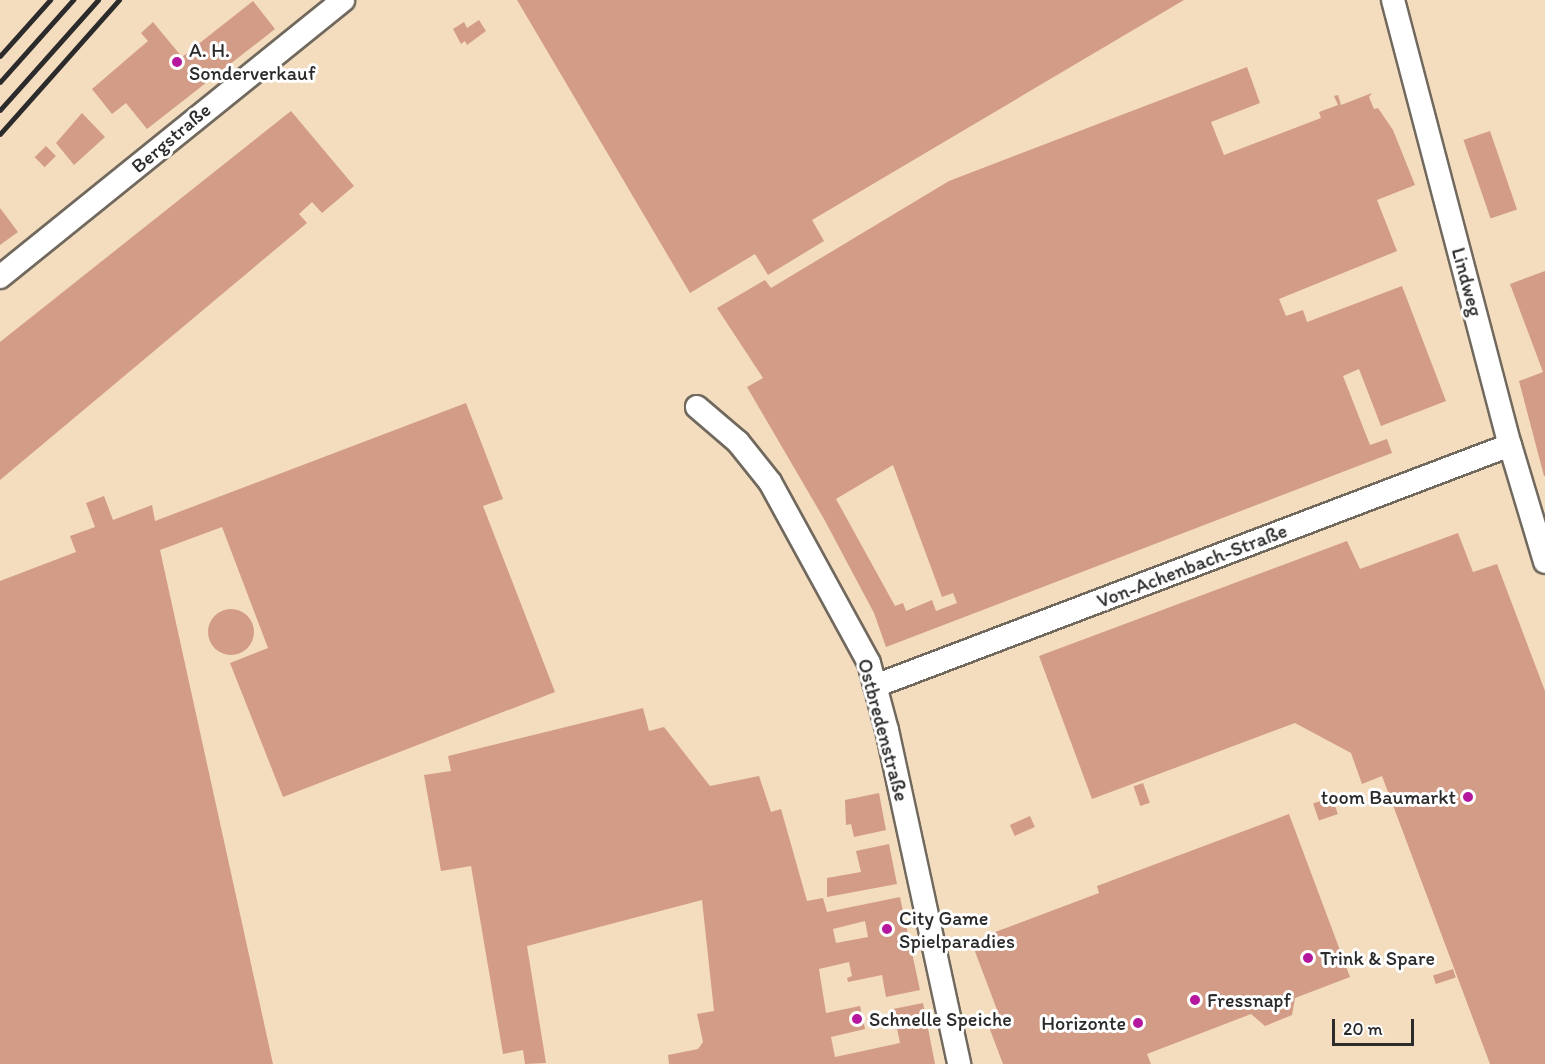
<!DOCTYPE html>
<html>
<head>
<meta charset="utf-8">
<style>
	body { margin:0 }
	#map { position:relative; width:1545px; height:1064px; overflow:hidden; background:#f4dcbe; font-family:Itim,sans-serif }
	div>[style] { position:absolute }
	.building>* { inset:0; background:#d39c86; transform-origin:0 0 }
	.round { border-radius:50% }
	.roads { filter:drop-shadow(2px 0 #71695e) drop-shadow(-2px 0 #71695e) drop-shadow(0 2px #71695e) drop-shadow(0 -2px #71695e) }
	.minor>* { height:22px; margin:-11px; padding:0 11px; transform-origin:11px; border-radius:11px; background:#fff }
	.rail>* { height:4.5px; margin:-2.25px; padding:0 2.25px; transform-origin:2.25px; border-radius:2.25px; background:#2b2b2b }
	.dots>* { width:16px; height:16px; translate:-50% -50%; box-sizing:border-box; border:3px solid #fff; border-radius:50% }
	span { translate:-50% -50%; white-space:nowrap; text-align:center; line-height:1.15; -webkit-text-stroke:6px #fff; paint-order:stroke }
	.poi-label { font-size:20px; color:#2b2b2b }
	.left { translate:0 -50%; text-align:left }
	.right { translate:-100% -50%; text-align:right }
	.street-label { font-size:20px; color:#2b2b2b }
	.scale { position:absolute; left:1332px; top:1019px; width:82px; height:27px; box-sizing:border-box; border:3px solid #2b2b2b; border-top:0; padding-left:8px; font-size:18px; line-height:21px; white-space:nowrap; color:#2b2b2b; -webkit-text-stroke:4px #fff; paint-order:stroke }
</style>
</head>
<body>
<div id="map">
	<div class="building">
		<div style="clip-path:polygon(517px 0,1184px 0,812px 220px,824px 241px,768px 275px,755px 254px,690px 293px)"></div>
		<div style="clip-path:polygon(253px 1px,275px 29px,147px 129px,126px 103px,112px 114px,92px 89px,148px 41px,141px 33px,153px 22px,182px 57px)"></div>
		<div style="clip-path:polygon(479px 20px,486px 31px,467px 45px,465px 41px,461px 44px,453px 29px,464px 22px,467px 28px)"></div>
		<div style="clip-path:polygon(evenodd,1247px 67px,1260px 103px,1211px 122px,1224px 155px,1321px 118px,1319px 112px,1338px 105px,1334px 96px,1338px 95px,1341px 105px,1372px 93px,1369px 97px,1374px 109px,1378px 108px,1393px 130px,1415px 185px,1377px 200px,1397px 251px,1279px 299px,1286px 316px,1303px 310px,1307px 322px,1402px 286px,1446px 401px,1381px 426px,1359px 369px,1343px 376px,1370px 445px,1387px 439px,1392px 453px,886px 647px,874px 613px,824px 519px,747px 387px,763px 378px,717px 308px,765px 280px,771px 288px,949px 181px,1247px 67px,893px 465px,942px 597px,953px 593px,957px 603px,936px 611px,932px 600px,906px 611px,903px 603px,895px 606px,836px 499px,893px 465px)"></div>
		<div style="clip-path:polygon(291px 111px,354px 186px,322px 213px,312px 202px,299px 214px,307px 223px,0 480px,0 342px)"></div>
		<div style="clip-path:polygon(82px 113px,105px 137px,74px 165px,56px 143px)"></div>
		<div style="left:1490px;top:131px;width:83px;height:28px;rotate:71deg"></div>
		<div style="left:46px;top:146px;width:14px;height:16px;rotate:45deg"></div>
		<div style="clip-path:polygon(0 208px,18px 232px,0 245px)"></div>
		<div style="clip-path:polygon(1545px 271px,1545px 476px,1544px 476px,1519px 381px,1543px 372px,1510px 284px)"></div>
		<div style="clip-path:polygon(466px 403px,503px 499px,483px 506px,555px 692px,283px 797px,230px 663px,268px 648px,222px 527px,160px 550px,273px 1064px,0 1064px,0 581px,76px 552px,70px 536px,95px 527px,86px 503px,104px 496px,113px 520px,152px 505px,155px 521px)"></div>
		<div style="clip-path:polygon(1458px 533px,1473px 572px,1497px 564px,1545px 691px,1545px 1064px,1490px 1064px,1382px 776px,1362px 784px,1351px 753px,1295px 723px,1092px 799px,1039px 656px,1347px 541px,1360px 569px)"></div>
		<div class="round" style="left:208px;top:609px;width:46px;height:46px"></div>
		<div style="clip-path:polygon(evenodd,643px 708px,649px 731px,664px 727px,710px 786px,759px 776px,771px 812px,781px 809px,807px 901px,823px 898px,827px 912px,900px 897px,920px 990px,886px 997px,882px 975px,848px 982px,847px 978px,852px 976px,849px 962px,819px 969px,826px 1013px,860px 1006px,865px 1029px,831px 1037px,835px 1057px,900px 1043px,893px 1009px,923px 1003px,935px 1064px,669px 1064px,668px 1055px,698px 1049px,703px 1042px,697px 1014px,714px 1011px,702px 900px,527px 946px,546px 1063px,525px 1064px,523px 1050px,503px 1054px,471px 866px,441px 871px,424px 775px,451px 771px,448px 756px,643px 708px,865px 921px,868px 937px,836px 943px,833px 929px,865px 921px)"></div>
		<div style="left:1143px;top:783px;width:21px;height:10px;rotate:71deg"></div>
		<div style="clip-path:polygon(879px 793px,886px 830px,854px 837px,851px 824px,846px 825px,845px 800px)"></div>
		<div style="left:1332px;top:797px;width:18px;height:20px;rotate:71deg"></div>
		<div style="clip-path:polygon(1289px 814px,1350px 977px,1295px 998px,1292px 1015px,1265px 1026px,1251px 1014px,1147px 1054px,1151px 1064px,1003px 1064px,989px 1027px,1002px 1023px,971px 941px,1099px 893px,1097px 886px)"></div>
		<div style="left:1030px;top:816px;width:12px;height:22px;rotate:66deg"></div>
		<div style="clip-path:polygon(889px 844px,897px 884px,827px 897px,827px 878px,861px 872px,856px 851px)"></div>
		<div style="left:1453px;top:969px;width:9px;height:21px;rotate:72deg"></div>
	</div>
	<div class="roads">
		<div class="minor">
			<div style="left:1393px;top:0;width:460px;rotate:75.3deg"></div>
			<div style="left:1510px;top:445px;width:122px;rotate:73.3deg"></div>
			<div style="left:0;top:277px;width:441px;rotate:-38.9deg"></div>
			<div style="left:697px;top:407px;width:54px;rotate:40.5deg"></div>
			<div style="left:738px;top:442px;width:51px;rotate:51.3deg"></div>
			<div style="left:770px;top:482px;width:206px;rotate:61.3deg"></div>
			<div style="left:869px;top:663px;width:69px;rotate:75deg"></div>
			<div style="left:887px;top:730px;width:342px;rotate:77.8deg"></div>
			<div style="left:875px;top:686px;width:679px;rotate:-20.78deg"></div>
		</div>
	</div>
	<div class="rail">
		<div style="left:0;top:56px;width:75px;rotate:-48.2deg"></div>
		<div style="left:0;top:82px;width:110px;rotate:-48.3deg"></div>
		<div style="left:0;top:110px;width:147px;rotate:-48.3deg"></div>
		<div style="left:0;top:134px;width:179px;rotate:-48.4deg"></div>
	</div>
	<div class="dots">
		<div style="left:177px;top:62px;background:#b5179e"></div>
		<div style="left:1468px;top:797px;background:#b5179e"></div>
		<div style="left:887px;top:929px;background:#b5179e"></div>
		<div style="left:1308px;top:958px;background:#b5179e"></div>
		<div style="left:1195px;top:1000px;background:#b5179e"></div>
		<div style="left:857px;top:1019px;background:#b5179e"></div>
		<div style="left:1138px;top:1023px;background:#b5179e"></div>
	</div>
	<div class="poi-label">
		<span class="left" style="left:189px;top:62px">A. H.<br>Sonderverkauf</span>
		<span class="right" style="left:1456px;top:797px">toom Baumarkt</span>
		<span class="left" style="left:899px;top:930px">City Game<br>Spielparadies</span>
		<span class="left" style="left:1320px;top:958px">Trink &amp; Spare</span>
		<span class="left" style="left:1207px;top:1000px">Fressnapf</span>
		<span class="left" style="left:869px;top:1019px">Schnelle Speiche</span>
		<span class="right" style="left:1126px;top:1023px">Horizonte</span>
	</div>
	<div class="street-label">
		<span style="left:171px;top:138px;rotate:-40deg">Bergstraße</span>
		<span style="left:1467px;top:282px;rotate:75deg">Lindweg</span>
		<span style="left:1192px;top:566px;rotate:-21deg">Von-Achenbach-Straße</span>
		<span style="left:883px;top:730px;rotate:75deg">Ostbredenstraße</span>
	</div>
	<div class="scale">20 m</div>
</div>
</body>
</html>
